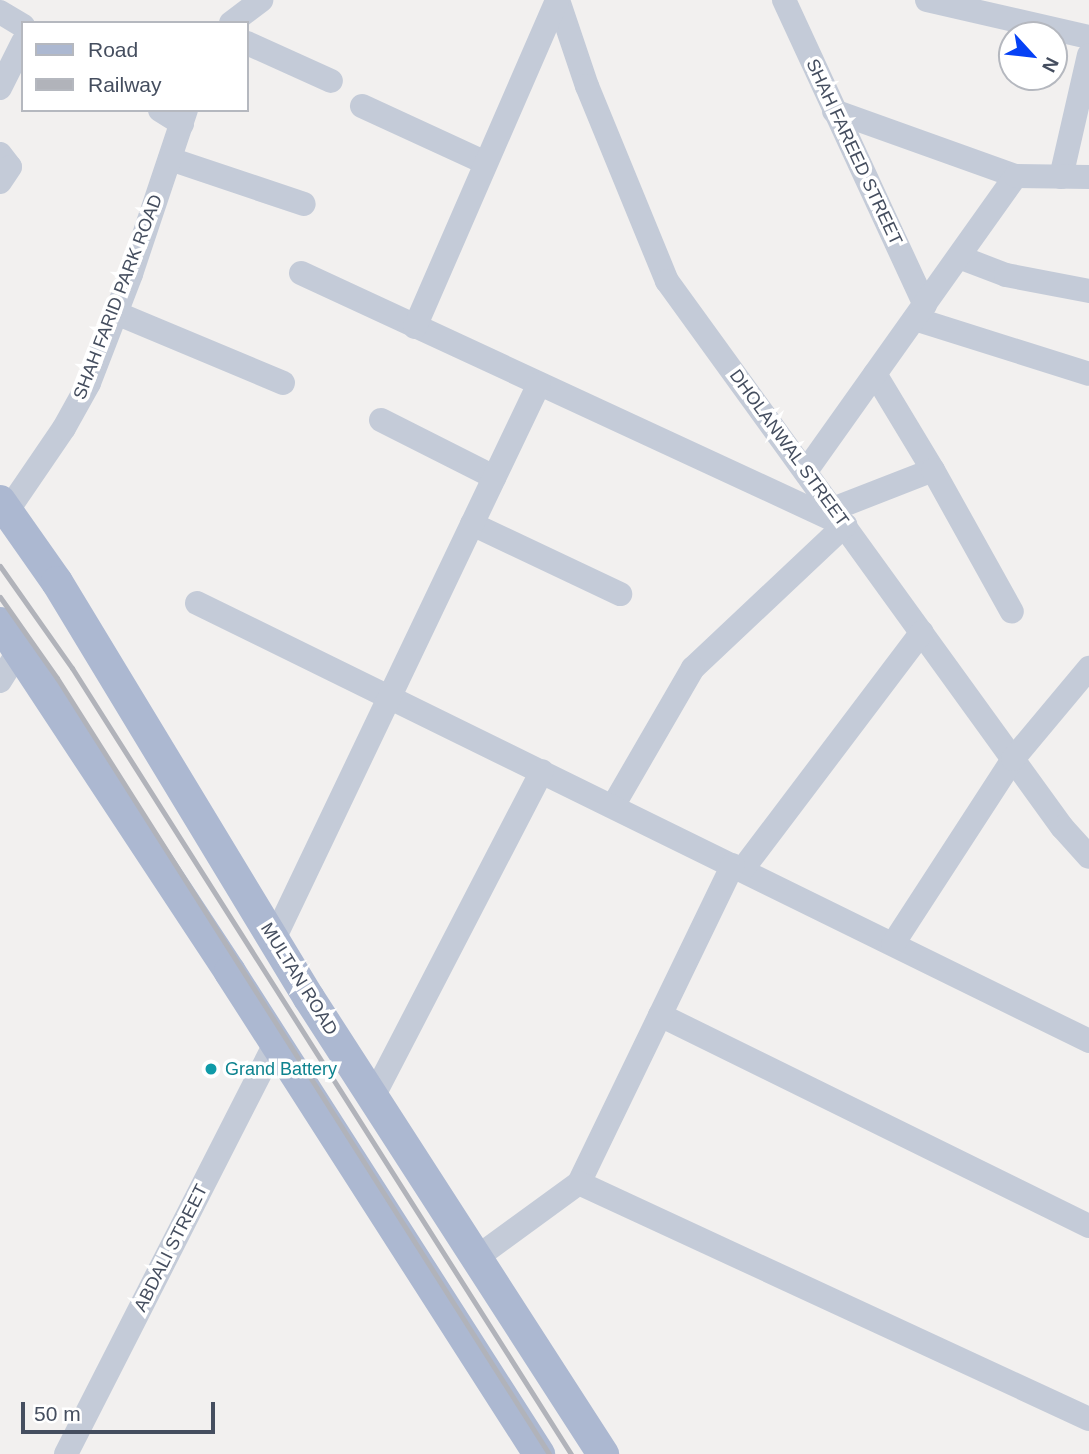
<!DOCTYPE html>
<html>
<head>
<meta charset="utf-8">
<style>
	body { margin:0 }
	#map { position:relative; width:1089px; height:1454px; overflow:hidden; background:#f2f0ef; font-family:Helvetica,sans-serif }
	div>[style] { position:absolute }
	.minor>* { height:24px; margin:-12px; padding:0 12px; transform-origin:12px; border-radius:12px; background:#c4cbd8 }
	.major>* { height:32px; margin:-16px; padding:0 16px; transform-origin:16px; border-radius:16px; background:#acb8d1 }
	.rail>* { height:5px; margin:-2.5px; padding:0 2.5px; transform-origin:2.5px; border-radius:2.5px; background:#b1b3ba }
	.dots>* { width:19px; height:19px; translate:-50% -50%; box-sizing:border-box; border:4px solid #fff; border-radius:50% }
	span { translate:-50% -50%; white-space:nowrap; text-align:center; line-height:1.15; -webkit-text-stroke:7px #fff; paint-order:stroke }
	.street-label { font-size:18px; color:#454e5f }
	.culture-label { font-size:18px; color:#0d838f }
	.left { translate:0 -50%; text-align:left }
	.legend { position:absolute; left:21px; top:21px; width:228px; height:91px; box-sizing:border-box; background:#fff; border:2px solid #b5b8bf; margin:0; padding:9px 12px; list-style:none; font-size:21px; color:#454e5f }
	.legend li { display:flex; align-items:center; gap:14px; height:35px }
	.legend b { width:35px; border:2px solid #b5b8bf }
	.north { position:absolute; left:998px; top:21px; width:70px; height:70px; box-sizing:border-box; background:#fff; border:2px solid #b5b8bf; border-radius:50%; rotate:117deg; font-size:19px; font-weight:700; line-height:28px; text-align:center; color:#454e5f }
	.north::after { content:''; display:block; margin:auto; width:24px; height:32px; background:#0641f5; clip-path:polygon(50% 0,100% 100%,50% 72%,0 100%) }
	.scale { position:absolute; left:21px; top:1402px; width:194px; height:32px; box-sizing:border-box; border:4px solid #454e5f; border-top:0; padding-left:9px; font-size:21px; line-height:24px; white-space:nowrap; color:#454e5f; -webkit-text-stroke:5px #fff; paint-order:stroke }
</style>
</head>
<body>
<div id="map">
	<div class="minor">
		<div style="left:558px;top:0;width:91px;rotate:71.4deg"></div>
		<div style="left:587px;top:86px;width:211px;rotate:67.7deg"></div>
		<div style="left:667px;top:281px;width:674px;rotate:54.12deg"></div>
		<div style="left:1062px;top:827px;width:40px;rotate:48deg"></div>
		<div style="left:784px;top:0;width:336px;rotate:65.2deg"></div>
		<div style="left:927px;top:0;width:166px;rotate:12.9deg"></div>
		<div style="left:0;top:12px;width:27px;rotate:31deg"></div>
		<div style="left:231px;top:23px;width:38px;rotate:-37deg"></div>
		<div style="left:247px;top:43px;width:92px;rotate:24.3deg"></div>
		<div style="left:0;top:88px;width:51px;rotate:-63.4deg"></div>
		<div style="left:362px;top:106px;width:136px;rotate:24.7deg"></div>
		<div style="left:160px;top:110px;width:26px;rotate:32deg"></div>
		<div style="left:834px;top:111px;width:193px;rotate:19.7deg"></div>
		<div style="left:0;top:154px;width:16px;rotate:52deg"></div>
		<div style="left:10px;top:167px;width:18px;rotate:124deg"></div>
		<div style="left:170px;top:159px;width:141px;rotate:18.6deg"></div>
		<div style="left:1061px;top:177px;width:125px;rotate:-77.1deg"></div>
		<div style="left:959px;top:257px;width:50px;rotate:21deg"></div>
		<div style="left:1006px;top:275px;width:85px;rotate:10.9deg"></div>
		<div style="left:301px;top:273px;width:600px;rotate:24.86deg"></div>
		<div style="left:845px;top:525px;width:209px;rotate:136.7deg"></div>
		<div style="left:693px;top:668px;width:160px;rotate:120.1deg"></div>
		<div style="left:116px;top:313px;width:181px;rotate:22.7deg"></div>
		<div style="left:915px;top:319px;width:182px;rotate:17.5deg"></div>
		<div style="left:415px;top:327px;width:357px;rotate:-66.5deg"></div>
		<div style="left:875px;top:374px;width:112px;rotate:58.9deg"></div>
		<div style="left:381px;top:420px;width:127px;rotate:26.8deg"></div>
		<div style="left:806px;top:471px;width:362px;rotate:-54.6deg"></div>
		<div style="left:1016px;top:176px;width:73px;rotate:0.8deg"></div>
		<div style="left:833px;top:509px;width:107px;rotate:-21.3deg"></div>
		<div style="left:933px;top:470px;width:162px;rotate:60.9deg"></div>
		<div style="left:8px;top:510px;width:99px;rotate:-55.7deg"></div>
		<div style="left:64px;top:428px;width:51px;rotate:-60.9deg"></div>
		<div style="left:89px;top:383px;width:117px;rotate:-68.9deg"></div>
		<div style="left:131px;top:274px;width:173px;rotate:-71.5deg"></div>
		<div style="left:472px;top:524px;width:164px;rotate:25.3deg"></div>
		<div style="left:197px;top:603px;width:994px;rotate:26.15deg"></div>
		<div style="left:0;top:681px;width:36px;rotate:-58deg"></div>
		<div style="left:742px;top:870px;width:298px;rotate:-52.9deg"></div>
		<div style="left:274px;top:939px;width:615px;rotate:-64.48deg"></div>
		<div style="left:893px;top:944px;width:221px;rotate:-57deg"></div>
		<div style="left:1013px;top:759px;width:119px;rotate:-50.1deg"></div>
		<div style="left:660px;top:1015px;width:478px;rotate:26.2deg"></div>
		<div style="left:373px;top:1097px;width:367px;rotate:-62.6deg"></div>
		<div style="left:579px;top:1183px;width:353px;rotate:-64.2deg"></div>
		<div style="left:476px;top:1258px;width:127px;rotate:-36.1deg"></div>
		<div style="left:579px;top:1183px;width:562px;rotate:24.83deg"></div>
		<div style="left:66px;top:1454px;width:461px;rotate:-63deg"></div>
	</div>
	<div class="major">
		<div style="left:0;top:501px;width:99px;rotate:54.9deg"></div>
		<div style="left:57px;top:582px;width:486px;rotate:58.8deg"></div>
		<div style="left:309px;top:998px;width:543px;rotate:57.19deg"></div>
		<div style="left:0;top:623px;width:418px;rotate:56.6deg"></div>
		<div style="left:230px;top:972px;width:573px;rotate:57.34deg"></div>
	</div>
	<div class="rail">
		<div style="left:0;top:566px;width:125px;rotate:54.8deg"></div>
		<div style="left:72px;top:668px;width:931px;rotate:57.59deg"></div>
		<div style="left:0;top:597px;width:99px;rotate:54.9deg"></div>
		<div style="left:57px;top:678px;width:919px;rotate:57.62deg"></div>
	</div>
	<div class="dots">
		<div style="left:211px;top:1069px;background:#0f9aa8"></div>
	</div>
	<div class="street-label">
		<span style="left:854px;top:152px;rotate:65deg">SHAH FAREED STREET</span>
		<span style="left:118px;top:297px;rotate:-69deg">SHAH FARID PARK ROAD</span>
		<span style="left:789px;top:448px;rotate:54deg">DHOLANWAL STREET</span>
		<span style="left:299px;top:979px;rotate:58deg">MULTAN ROAD</span>
		<span style="left:171px;top:1248px;rotate:-63deg">ABDALI STREET</span>
	</div>
	<div class="culture-label">
		<span class="left" style="left:225px;top:1069px">Grand Battery</span>
	</div>
	<ul class="legend">
	<li><b style="height:9px;background:#acb8d1"></b>Road</li>
	<li><b style="height:9px;background:#b1b3ba"></b>Railway</li>
	</ul>
	<div class="north">N</div>
	<div class="scale">50 m</div>
</div>
</body>
</html>
